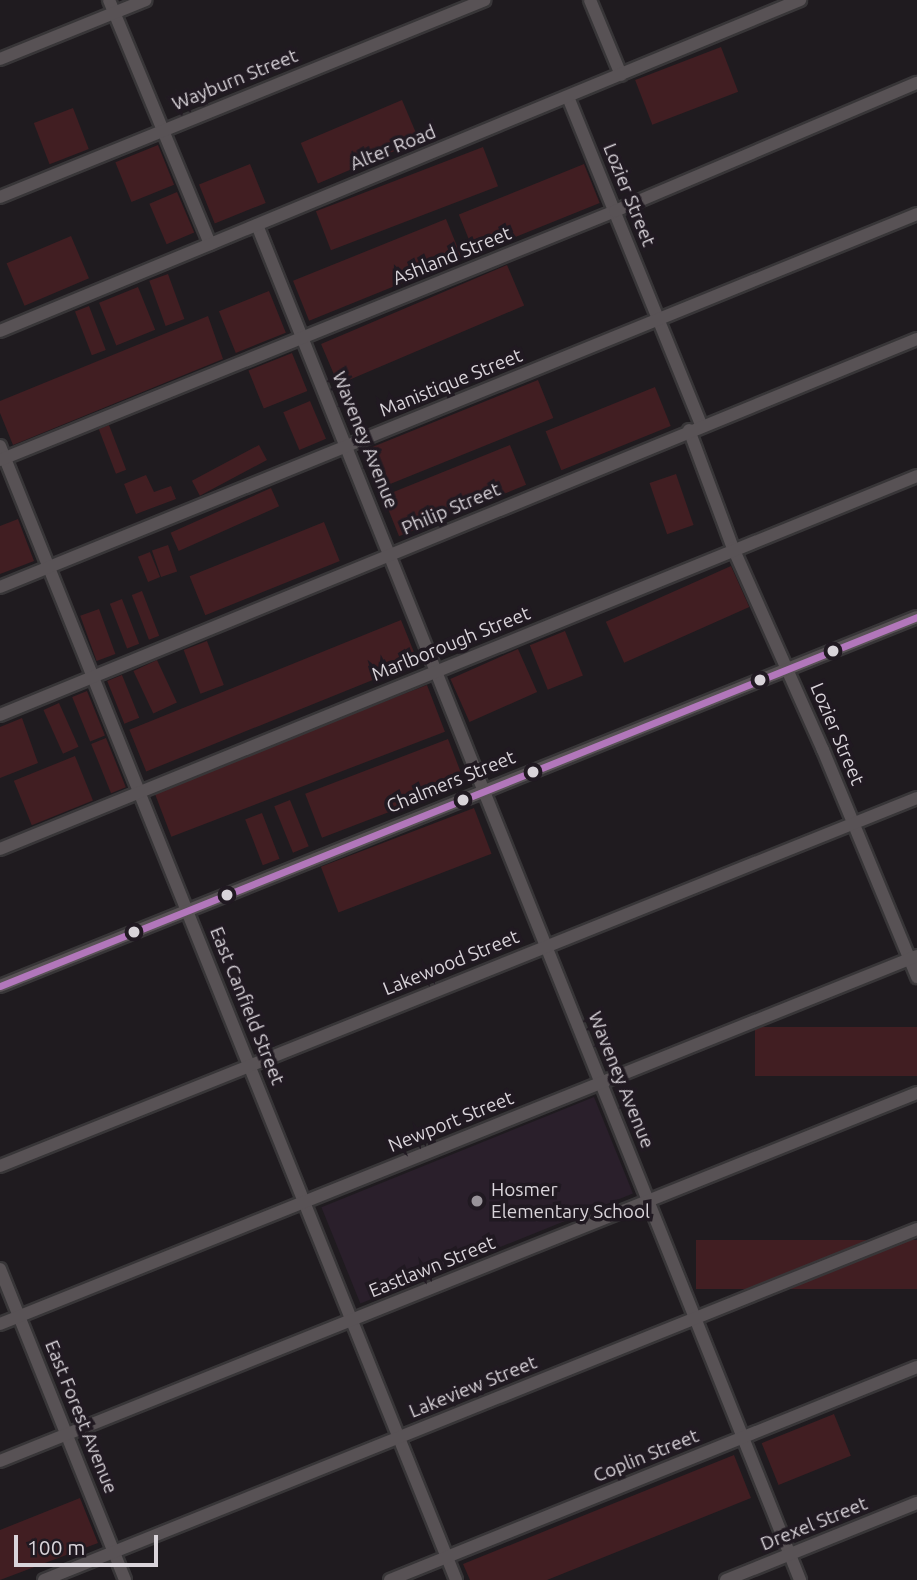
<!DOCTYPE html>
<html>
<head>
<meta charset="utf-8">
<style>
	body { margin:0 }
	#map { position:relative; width:917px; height:1580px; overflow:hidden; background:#1f1b1f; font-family:Ubuntu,sans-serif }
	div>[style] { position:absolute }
	.built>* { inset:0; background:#2a1f2b; transform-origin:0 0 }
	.green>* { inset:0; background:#411e22; transform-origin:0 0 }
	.roads { filter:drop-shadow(2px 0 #383638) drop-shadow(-2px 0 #383638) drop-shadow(0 2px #383638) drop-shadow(0 -2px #383638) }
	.minor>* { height:12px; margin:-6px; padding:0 6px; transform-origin:6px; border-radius:6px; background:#585255 }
	.bus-1>* { height:7px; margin:-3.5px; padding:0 3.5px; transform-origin:3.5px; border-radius:3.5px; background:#b277bb }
	.dots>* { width:19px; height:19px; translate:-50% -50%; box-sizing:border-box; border:4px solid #201921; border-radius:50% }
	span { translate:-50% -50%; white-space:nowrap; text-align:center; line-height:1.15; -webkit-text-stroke:7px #201921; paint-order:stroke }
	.street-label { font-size:19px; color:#d9d4da }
	.poi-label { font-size:19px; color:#d9d4da }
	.left { translate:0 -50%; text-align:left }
	.scale { position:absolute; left:14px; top:1535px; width:144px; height:32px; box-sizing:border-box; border:4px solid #d9d4da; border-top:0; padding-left:9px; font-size:21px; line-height:24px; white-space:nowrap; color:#d9d4da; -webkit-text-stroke:5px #201921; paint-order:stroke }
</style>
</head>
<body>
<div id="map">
	<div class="built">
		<div style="left:594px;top:1097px;width:104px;height:294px;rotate:68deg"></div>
	</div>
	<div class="green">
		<div style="left:721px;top:47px;width:48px;height:92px;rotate:69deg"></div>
		<div style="left:402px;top:100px;width:44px;height:110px;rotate:67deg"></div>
		<div style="left:73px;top:108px;width:44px;height:42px;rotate:69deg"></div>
		<div style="left:158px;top:145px;width:43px;height:46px;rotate:68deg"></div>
		<div style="left:483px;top:147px;width:42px;height:179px;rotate:69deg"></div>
		<div style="left:250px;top:164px;width:42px;height:55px;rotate:68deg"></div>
		<div style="left:584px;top:164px;width:42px;height:135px;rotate:68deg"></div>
		<div style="left:177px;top:192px;width:44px;height:30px;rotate:67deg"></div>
		<div style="left:446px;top:219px;width:43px;height:165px;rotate:68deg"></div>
		<div style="left:71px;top:236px;width:46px;height:70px;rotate:67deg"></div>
		<div style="left:507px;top:265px;width:44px;height:202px;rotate:67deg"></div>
		<div style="left:168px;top:274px;width:48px;height:20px;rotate:70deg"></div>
		<div style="left:138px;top:287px;width:46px;height:42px;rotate:68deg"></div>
		<div style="left:269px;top:291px;width:45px;height:54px;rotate:68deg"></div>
		<div style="left:89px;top:306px;width:47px;height:15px;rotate:69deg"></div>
		<div style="clip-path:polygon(208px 316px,223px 359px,13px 445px,0 413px,0 401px)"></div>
		<div style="left:292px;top:353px;width:41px;height:47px;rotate:68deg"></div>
		<div style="left:538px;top:380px;width:41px;height:188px;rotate:68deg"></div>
		<div style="left:655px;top:387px;width:42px;height:118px;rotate:68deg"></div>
		<div style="left:310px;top:401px;width:41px;height:29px;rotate:67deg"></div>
		<div style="left:109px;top:425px;width:48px;height:11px;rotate:69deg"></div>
		<div style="left:259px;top:445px;width:17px;height:76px;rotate:62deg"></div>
		<div style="left:510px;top:445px;width:43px;height:137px;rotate:68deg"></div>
		<div style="left:676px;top:474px;width:54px;height:28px;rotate:71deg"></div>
		<div style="clip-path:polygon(146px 475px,154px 492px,171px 486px,176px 499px,136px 514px,124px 484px)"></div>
		<div style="left:271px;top:488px;width:20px;height:110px;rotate:66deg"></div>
		<div style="clip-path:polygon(18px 519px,34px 561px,0 574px,0 526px)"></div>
		<div style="left:324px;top:522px;width:42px;height:145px;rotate:68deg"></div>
		<div style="left:168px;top:545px;width:28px;height:17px;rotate:71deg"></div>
		<div style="left:150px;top:552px;width:27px;height:13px;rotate:68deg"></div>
		<div style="left:731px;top:566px;width:45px;height:137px;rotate:66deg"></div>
		<div style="left:142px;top:591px;width:48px;height:11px;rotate:69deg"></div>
		<div style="left:122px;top:599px;width:48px;height:13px;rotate:69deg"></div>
		<div style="left:99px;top:609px;width:48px;height:20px;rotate:70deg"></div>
		<div style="left:401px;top:620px;width:45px;height:293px;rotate:68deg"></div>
		<div style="left:565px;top:631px;width:48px;height:38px;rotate:68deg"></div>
		<div style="left:207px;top:641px;width:47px;height:25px;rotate:69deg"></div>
		<div style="left:518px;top:649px;width:47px;height:74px;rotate:66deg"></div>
		<div style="left:157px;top:660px;width:47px;height:26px;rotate:65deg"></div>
		<div style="left:122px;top:675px;width:46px;height:16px;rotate:68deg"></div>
		<div style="left:427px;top:685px;width:50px;height:293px;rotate:69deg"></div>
		<div style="left:87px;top:691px;width:48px;height:16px;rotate:68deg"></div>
		<div style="left:59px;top:703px;width:48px;height:17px;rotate:66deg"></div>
		<div style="clip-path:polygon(22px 718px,38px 763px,0 778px,0 727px)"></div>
		<div style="left:106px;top:738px;width:53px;height:16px;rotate:68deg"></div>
		<div style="left:448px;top:739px;width:47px;height:153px;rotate:69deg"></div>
		<div style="left:75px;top:756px;width:48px;height:66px;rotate:68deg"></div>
		<div style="left:290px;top:800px;width:50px;height:17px;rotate:68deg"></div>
		<div style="left:474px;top:808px;width:49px;height:164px;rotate:69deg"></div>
		<div style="left:262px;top:813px;width:49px;height:18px;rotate:69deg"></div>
		<div style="left:917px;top:1027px;width:49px;height:162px;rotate:90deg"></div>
		<div style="left:917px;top:1240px;width:49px;height:221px;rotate:90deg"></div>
		<div style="left:834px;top:1414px;width:45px;height:78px;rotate:68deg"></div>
		<div style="clip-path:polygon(734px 1455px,751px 1498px,547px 1580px,470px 1580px,463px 1564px)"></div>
		<div style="clip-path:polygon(80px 1498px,98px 1543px,0 1580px,0 1530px)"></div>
	</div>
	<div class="roads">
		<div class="minor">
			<div style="left:109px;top:0;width:264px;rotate:67.5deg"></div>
			<div style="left:590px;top:0;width:81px;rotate:67.5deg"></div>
			<div style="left:0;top:59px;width:157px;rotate:-22deg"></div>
			<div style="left:568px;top:97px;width:354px;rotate:67.9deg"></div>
			<div style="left:0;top:197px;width:523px;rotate:-22.11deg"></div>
			<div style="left:257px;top:225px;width:1460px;rotate:68.16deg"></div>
			<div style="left:0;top:331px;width:866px;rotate:-22.48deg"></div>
			<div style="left:689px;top:430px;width:126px;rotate:69.6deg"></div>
			<div style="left:733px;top:548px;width:221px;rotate:66deg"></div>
			<div style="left:823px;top:750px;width:246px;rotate:67.5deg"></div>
			<div style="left:0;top:446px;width:1222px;rotate:68.09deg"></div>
			<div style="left:0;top:460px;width:663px;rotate:-22.04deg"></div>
			<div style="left:615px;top:211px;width:328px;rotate:-23deg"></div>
			<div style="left:0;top:587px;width:990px;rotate:-22.13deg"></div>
			<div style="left:0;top:715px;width:991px;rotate:-22.3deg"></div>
			<div style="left:0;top:849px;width:990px;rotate:-22.13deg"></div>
			<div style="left:0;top:986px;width:988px;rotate:-21.92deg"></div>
			<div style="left:0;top:1166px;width:988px;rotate:-21.87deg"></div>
			<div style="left:0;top:1269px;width:335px;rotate:68.1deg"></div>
			<div style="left:0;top:1324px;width:988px;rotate:-21.87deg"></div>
			<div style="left:0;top:1461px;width:988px;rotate:-21.87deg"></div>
			<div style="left:44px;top:1580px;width:941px;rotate:-21.9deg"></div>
			<div style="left:390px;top:1580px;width:568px;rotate:-22.01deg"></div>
			<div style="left:726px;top:1580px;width:206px;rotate:-22deg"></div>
		</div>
	</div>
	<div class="bus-1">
		<div style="left:0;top:986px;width:988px;rotate:-21.92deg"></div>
	</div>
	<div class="dots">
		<div style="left:833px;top:651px;background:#d9d4da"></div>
		<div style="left:760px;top:680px;background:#d9d4da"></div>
		<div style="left:533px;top:772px;background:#d9d4da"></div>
		<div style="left:463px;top:800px;background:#d9d4da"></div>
		<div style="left:227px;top:895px;background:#d9d4da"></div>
		<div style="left:134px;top:932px;background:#d9d4da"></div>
		<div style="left:477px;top:1201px;background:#989399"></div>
	</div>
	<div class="street-label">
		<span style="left:235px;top:80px;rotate:-22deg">Wayburn Street</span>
		<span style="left:393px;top:148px;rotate:-22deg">Alter Road</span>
		<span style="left:629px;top:195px;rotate:68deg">Lozier Street</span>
		<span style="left:452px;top:256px;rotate:-22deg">Ashland Street</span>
		<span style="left:451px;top:383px;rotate:-22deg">Manistique Street</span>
		<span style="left:365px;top:440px;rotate:68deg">Waveney Avenue</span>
		<span style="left:451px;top:509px;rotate:-23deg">Philip Street</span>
		<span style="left:451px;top:644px;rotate:-22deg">Marlborough Street</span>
		<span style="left:837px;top:734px;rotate:67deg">Lozier Street</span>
		<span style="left:451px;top:782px;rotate:-22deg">Chalmers Street</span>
		<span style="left:451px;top:963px;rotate:-22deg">Lakewood Street</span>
		<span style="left:247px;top:1006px;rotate:68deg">East Canfield Street</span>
		<span style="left:621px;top:1080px;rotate:68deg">Waveney Avenue</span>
		<span style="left:451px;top:1122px;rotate:-22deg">Newport Street</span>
		<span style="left:432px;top:1267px;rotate:-22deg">Eastlawn Street</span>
		<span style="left:473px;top:1387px;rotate:-22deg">Lakeview Street</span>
		<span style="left:81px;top:1417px;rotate:68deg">East Forest Avenue</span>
		<span style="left:646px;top:1456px;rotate:-22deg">Coplin Street</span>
		<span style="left:814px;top:1524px;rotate:-22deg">Drexel Street</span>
	</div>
	<div class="poi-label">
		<span class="left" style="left:491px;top:1201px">Hosmer<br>Elementary School</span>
	</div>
	<div class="scale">100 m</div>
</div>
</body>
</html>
